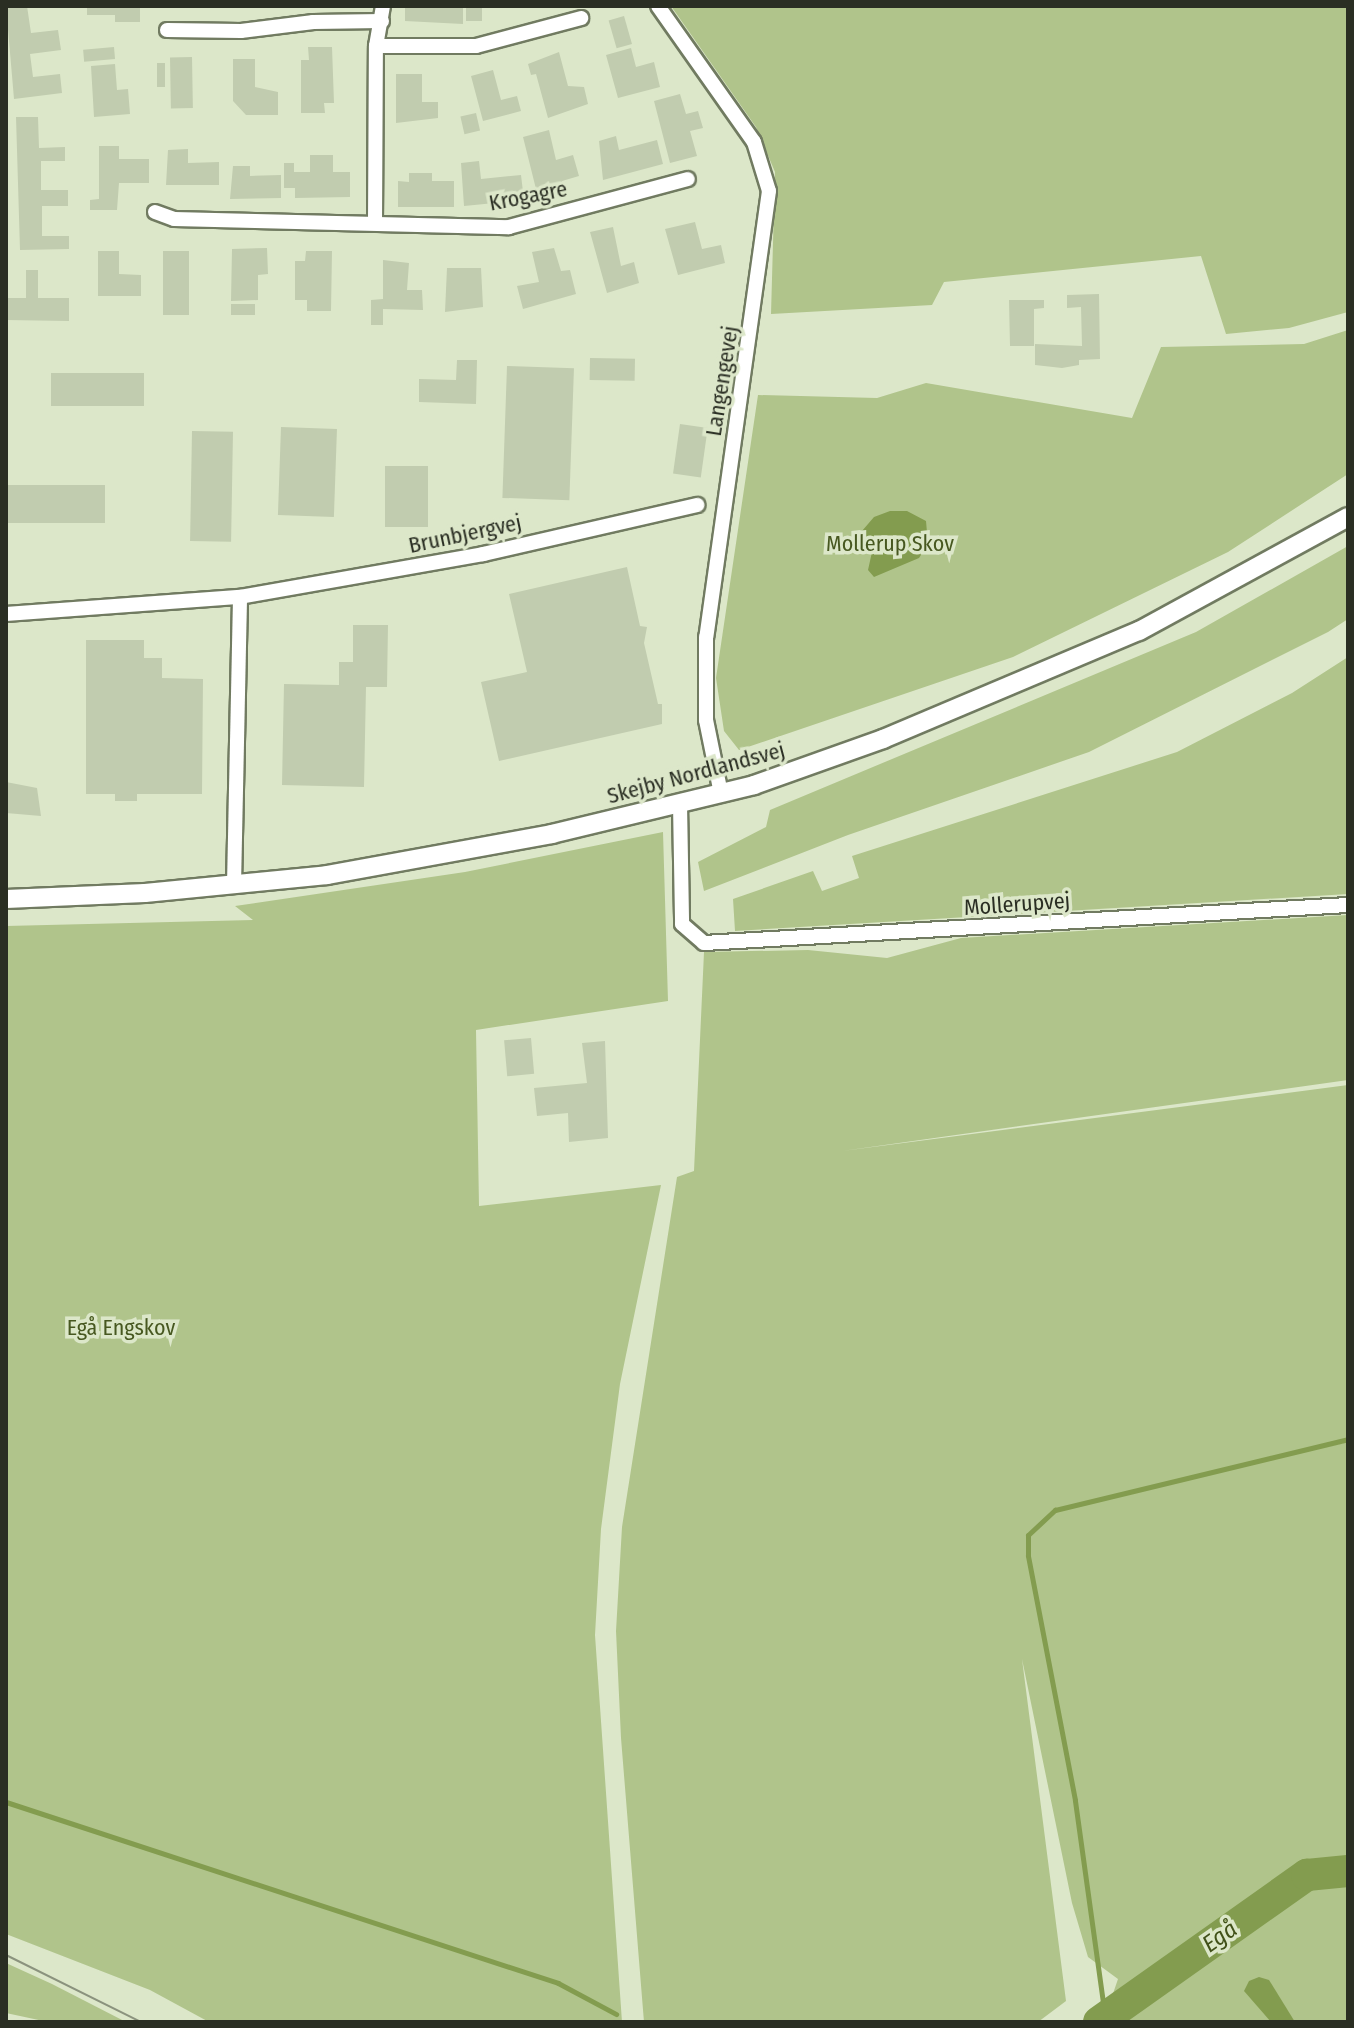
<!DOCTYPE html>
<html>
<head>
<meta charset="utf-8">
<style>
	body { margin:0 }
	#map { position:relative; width:1354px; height:2028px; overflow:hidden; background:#dce7c9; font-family:"Fira Sans Condensed",sans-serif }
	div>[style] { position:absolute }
	.green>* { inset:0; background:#b0c48b }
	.water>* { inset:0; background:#839c4f }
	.stream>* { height:5px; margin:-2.5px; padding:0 2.5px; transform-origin:2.5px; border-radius:2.5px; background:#839c4f }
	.river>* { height:32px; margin:-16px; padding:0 16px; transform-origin:16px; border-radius:16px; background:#839c4f }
	.building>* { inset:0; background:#c1ccaf; transform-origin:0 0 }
	.roads { filter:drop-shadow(2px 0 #717b61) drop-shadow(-2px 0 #717b61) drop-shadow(0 2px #717b61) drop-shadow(0 -2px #717b61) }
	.minor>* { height:14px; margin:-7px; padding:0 7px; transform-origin:7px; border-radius:7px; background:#fff }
	.tertiary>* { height:18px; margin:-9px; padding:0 9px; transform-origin:9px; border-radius:9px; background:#fff }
	.tram>* { height:2px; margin:-1px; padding:0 1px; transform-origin:1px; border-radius:1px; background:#8b937e }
	span { translate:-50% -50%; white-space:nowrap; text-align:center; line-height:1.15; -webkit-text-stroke:7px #dce7c9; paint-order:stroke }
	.street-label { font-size:22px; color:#2a2e23 }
	.park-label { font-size:22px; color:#475820 }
	.water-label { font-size:24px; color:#415119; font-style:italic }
	.frame { position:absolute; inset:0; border:8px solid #2a2e23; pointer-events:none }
</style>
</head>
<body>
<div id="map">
	<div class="green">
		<div style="clip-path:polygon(671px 6px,1348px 6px,1348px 312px,1289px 328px,1226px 334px,1201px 256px,944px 282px,932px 305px,771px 314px,775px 172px,756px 127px)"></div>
		<div style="clip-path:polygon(1348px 330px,1348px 474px,1228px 552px,1013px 657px,739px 750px,724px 731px,716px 678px,758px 395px,877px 398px,926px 383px,1132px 418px,1161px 347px,1304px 344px)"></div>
		<div style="clip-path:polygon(1348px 546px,1348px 619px,1328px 632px,1089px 752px,848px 835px,704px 891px,698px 862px,766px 827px,770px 810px,1196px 632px)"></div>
		<div style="clip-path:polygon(1348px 657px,1348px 894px,735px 931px,733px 899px,813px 871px,822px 891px,859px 878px,852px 856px,1177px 752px,1292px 693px)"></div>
		<div style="clip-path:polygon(663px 832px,668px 1001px,476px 1030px,479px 1206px,661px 1185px,620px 1384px,601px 1529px,595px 1635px,622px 2022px,209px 2022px,150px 1990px,6px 1934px,6px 926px,253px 920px,235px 906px,465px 872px)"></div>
		<div style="clip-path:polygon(1348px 915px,1348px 1080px,842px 1151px,1348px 1085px,1348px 1439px,1233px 1468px,1348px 1442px,1348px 2022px,1092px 2022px,1105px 2017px,1118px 1979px,1088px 1957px,1072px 1903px,1022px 1659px,1066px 2001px,1038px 2022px,644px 2022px,621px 1738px,616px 1631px,622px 1527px,677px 1177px,694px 1171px,704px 952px,808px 950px,887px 958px,961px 938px)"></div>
		<div style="clip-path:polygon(6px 1963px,52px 1984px,126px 2022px,48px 2022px,6px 2013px)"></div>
	</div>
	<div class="water">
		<div style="clip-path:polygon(890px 511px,907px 511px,926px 521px,928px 544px,919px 558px,874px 577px,868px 570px,872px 552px,862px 531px,874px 517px)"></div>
		<div style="clip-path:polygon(1259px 1977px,1269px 1980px,1295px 2022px,1271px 2022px,1244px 1991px,1249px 1981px)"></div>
	</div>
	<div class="stream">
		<div style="left:6px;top:1802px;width:581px;rotate:18.15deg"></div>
		<div style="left:558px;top:1983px;width:66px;rotate:28.1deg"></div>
		<div style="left:1105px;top:2017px;width:219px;rotate:-97.9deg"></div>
		<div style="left:1075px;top:1800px;width:249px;rotate:-100.9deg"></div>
		<div style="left:1028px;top:1555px;width:20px;rotate:-90deg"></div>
		<div style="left:1028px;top:1535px;width:37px;rotate:-43deg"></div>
		<div style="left:1055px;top:1510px;width:301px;rotate:-13.6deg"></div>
		<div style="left:1100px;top:2021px;width:1px;rotate:90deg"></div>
	</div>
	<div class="river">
		<div style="left:1099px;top:2022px;width:255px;rotate:-35.3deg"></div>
		<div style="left:1307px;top:1875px;width:41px;rotate:-5.6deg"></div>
	</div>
	<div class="building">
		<div style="clip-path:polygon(6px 6px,27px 6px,31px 33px,58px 30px,61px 50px,30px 54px,33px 77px,60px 74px,62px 93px,14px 99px)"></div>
		<div style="clip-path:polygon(87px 6px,140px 6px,140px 22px,115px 22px,115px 15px,87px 15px)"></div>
		<div style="clip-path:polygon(405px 6px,463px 6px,463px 24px,405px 21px)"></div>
		<div style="left:466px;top:6px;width:16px;height:15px"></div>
		<div style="left:624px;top:16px;width:29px;height:16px;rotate:74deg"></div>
		<div style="left:114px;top:47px;width:12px;height:31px;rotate:85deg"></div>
		<div style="clip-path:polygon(308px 47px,332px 47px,334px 103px,324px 103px,325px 113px,301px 113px,301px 60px,309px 60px)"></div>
		<div style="clip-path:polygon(631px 48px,636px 67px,654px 62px,660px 87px,618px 98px,606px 55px)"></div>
		<div style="clip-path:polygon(559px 52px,568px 86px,584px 87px,588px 104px,548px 118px,536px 74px,531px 75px,528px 64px)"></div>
		<div style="left:192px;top:57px;width:51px;height:22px;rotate:89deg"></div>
		<div style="clip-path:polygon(233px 59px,255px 59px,255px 87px,278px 92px,278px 115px,246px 115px,233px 101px)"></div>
		<div style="left:157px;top:63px;width:8px;height:24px"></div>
		<div style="clip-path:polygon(115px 64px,117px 90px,128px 89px,130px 114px,94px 117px,91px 66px)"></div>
		<div style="clip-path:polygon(493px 70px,501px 100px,517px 96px,521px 111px,483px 121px,471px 76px)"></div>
		<div style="clip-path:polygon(396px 74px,422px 74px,422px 102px,438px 102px,438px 118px,396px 123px)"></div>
		<div style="clip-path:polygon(680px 94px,686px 114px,698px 111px,703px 128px,690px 131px,697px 156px,670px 163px,654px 101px)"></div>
		<div style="left:476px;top:113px;width:18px;height:16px;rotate:77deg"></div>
		<div style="clip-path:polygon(16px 117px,38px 117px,39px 148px,65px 147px,65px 161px,41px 161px,41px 190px,68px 190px,68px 206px,42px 206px,42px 236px,69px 236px,69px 249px,20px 250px)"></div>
		<div style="clip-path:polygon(549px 130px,556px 160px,573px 155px,579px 176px,562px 181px,564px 190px,538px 197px,523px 137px)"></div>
		<div style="clip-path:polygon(616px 136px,619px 150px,657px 140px,663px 164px,603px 180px,599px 141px)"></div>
		<div style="clip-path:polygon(99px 146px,119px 146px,119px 159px,149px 159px,149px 183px,119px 183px,117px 210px,90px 210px,90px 200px,99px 199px)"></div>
		<div style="clip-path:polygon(188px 149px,188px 163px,219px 162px,219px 185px,166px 185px,168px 150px)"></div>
		<div style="clip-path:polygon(310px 155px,333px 155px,333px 172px,350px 172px,350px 197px,295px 198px,295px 188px,284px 188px,284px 163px,294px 163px,294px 172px,310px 172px)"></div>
		<div style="clip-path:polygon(479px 161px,481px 179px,521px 175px,524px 200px,464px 206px,461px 163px)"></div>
		<div style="clip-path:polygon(233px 166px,250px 166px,250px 176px,281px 175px,281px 198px,230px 199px)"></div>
		<div style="clip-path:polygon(409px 173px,432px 173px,432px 181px,454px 181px,454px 207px,398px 207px,398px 181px,409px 182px)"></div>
		<div style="clip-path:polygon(695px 222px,702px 249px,721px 245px,725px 263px,678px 275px,665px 229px)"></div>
		<div style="clip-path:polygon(613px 227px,621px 266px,634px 262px,639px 283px,607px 293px,590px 232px)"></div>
		<div style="clip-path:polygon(267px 248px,268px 274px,258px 275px,258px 300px,231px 301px,232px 249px)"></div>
		<div style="clip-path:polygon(554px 248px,561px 271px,570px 270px,576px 294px,523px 309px,517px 286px,539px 282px,532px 252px)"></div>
		<div style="clip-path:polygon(98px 251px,119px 251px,119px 274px,141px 275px,141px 296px,98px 296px)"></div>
		<div style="left:163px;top:251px;width:26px;height:64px"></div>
		<div style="clip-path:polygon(306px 251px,332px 251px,331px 311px,307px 311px,307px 300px,295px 300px,295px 261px,305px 261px)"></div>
		<div style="clip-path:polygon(383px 260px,409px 263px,407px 290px,422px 290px,423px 310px,383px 309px,383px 325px,371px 325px,371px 300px,383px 299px)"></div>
		<div style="clip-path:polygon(447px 268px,481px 268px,483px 307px,445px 312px)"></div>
		<div style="clip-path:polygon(26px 270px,38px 270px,38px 298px,69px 298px,69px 321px,6px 320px,6px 298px,26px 298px)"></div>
		<div style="clip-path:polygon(1099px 294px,1100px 359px,1079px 360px,1079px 365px,1062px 368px,1035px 365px,1035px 344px,1082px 346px,1081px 307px,1067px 308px,1067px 295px)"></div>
		<div style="clip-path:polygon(1009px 300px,1044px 300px,1044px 308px,1034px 309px,1034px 346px,1010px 346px)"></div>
		<div style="left:231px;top:304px;width:24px;height:11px"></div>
		<div style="left:590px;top:358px;width:45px;height:22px;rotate:1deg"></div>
		<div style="clip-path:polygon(457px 360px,477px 360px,476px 404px,419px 402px,419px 379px,456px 380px)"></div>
		<div style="left:507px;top:366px;width:67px;height:132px;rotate:2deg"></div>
		<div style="left:51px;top:373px;width:93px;height:33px"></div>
		<div style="left:680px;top:424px;width:28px;height:50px;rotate:8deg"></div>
		<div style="left:281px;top:427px;width:56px;height:88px;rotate:2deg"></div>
		<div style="left:192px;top:431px;width:41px;height:110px;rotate:1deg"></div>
		<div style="left:385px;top:466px;width:43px;height:61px"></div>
		<div style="left:6px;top:485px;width:99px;height:38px"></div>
		<div style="clip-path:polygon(627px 567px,640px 626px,647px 627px,644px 643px,658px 704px,662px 704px,662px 724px,499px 761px,481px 682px,527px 672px,509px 594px)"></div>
		<div style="clip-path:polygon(353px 625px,388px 625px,387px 687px,366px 687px,364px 787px,282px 785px,284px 684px,339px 685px,339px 662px,353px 662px)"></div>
		<div style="clip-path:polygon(86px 640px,144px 640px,144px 658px,162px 658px,162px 678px,203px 679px,202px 794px,137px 794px,137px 801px,115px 801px,115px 794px,86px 794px)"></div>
		<div style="clip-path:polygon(6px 782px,37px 788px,41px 816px,6px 813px)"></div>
		<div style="left:531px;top:1038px;width:36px;height:27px;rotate:85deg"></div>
		<div style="clip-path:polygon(605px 1041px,608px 1138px,569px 1142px,568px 1113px,537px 1116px,534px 1088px,587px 1083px,582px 1043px)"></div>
	</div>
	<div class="roads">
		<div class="minor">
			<div style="left:658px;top:6px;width:166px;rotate:54.8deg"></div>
			<div style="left:754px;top:142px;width:51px;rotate:73deg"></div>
			<div style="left:769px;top:191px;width:450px;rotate:98deg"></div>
			<div style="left:706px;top:637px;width:83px;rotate:90deg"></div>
			<div style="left:706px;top:720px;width:76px;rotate:78.5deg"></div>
			<div style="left:167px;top:30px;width:74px;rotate:0.8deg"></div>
			<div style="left:241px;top:31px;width:73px;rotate:-7.1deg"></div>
			<div style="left:313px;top:22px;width:69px;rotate:-0.8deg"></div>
			<div style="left:376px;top:46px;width:100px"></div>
			<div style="left:476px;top:46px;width:109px;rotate:-14.9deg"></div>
			<div style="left:155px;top:212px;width:20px;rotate:20deg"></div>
			<div style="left:174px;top:219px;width:335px;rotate:1.4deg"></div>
			<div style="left:509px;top:227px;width:185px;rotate:-15deg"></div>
			<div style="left:375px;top:222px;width:176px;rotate:-89.7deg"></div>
			<div style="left:376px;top:46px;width:41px;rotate:-80.1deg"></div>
			<div style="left:6px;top:614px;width:235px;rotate:-4.2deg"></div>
			<div style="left:240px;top:597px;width:247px;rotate:-10deg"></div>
			<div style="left:483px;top:554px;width:220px;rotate:-12.9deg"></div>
			<div style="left:680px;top:804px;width:120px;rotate:89deg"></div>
			<div style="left:682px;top:924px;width:29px;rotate:41deg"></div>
			<div style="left:704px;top:943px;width:645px;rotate:-3.38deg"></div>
			<div style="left:234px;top:885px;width:288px;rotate:-88.8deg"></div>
		</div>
		<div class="tertiary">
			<div style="left:6px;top:899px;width:139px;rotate:-2.5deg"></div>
			<div style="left:145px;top:893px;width:183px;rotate:-5.6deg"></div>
			<div style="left:327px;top:875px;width:229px;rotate:-10.3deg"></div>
			<div style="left:552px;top:834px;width:208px;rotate:-13.6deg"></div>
			<div style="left:754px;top:785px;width:137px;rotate:-19.6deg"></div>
			<div style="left:883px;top:739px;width:278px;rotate:-22.9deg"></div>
			<div style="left:1139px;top:631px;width:238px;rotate:-28.6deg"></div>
		</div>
	</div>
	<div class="tram">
		<div style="left:6px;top:1955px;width:151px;rotate:26.4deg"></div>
	</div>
	<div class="street-label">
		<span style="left:528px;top:196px;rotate:-11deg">Krogagre</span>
		<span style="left:722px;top:381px;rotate:-81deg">Langengevej</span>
		<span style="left:465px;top:534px;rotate:-12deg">Brunbjergvej</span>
		<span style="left:696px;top:773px;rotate:-15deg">Skejby Nordlandsvej</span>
		<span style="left:1017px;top:904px;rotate:-4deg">Mollerupvej</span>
	</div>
	<div class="park-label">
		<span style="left:890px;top:544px">Mollerup Skov</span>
		<span style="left:121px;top:1328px">Egå Engskov</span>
	</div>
	<div class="water-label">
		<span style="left:1220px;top:1937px;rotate:-35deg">Egå</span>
	</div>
	<div class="frame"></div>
</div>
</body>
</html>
